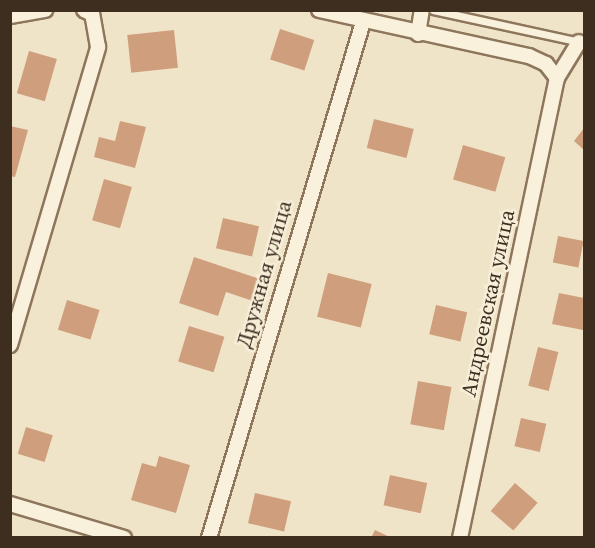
<!DOCTYPE html>
<html>
<head>
<meta charset="utf-8">
<style>
	body { margin:0 }
	#map { position:relative; width:595px; height:548px; overflow:hidden; background:#f0e4c8; font-family:"Source Serif 4",serif }
	div>[style] { position:absolute }
	.building>* { inset:0; background:#cf9f7d; transform-origin:0 0 }
	.roads { filter:drop-shadow(2px 0 #8d765c) drop-shadow(-2px 0 #8d765c) drop-shadow(0 2px #8d765c) drop-shadow(0 -2px #8d765c) }
	.service>* { height:7px; margin:-3.5px; padding:0 3.5px; transform-origin:3.5px; border-radius:3.5px; background:#faf1dc }
	.minor>* { height:14px; margin:-7px; padding:0 7px; transform-origin:7px; border-radius:7px; background:#faf1dc }
	span { translate:-50% -50%; white-space:nowrap; text-align:center; line-height:1.15; -webkit-text-stroke:5px #f7eed8; paint-order:stroke }
	.street-label { font-size:21px; color:#3d2e20 }
	.frame { position:absolute; inset:0; border:12px solid #3d2e20; pointer-events:none }
</style>
</head>
<body>
<div id="map">
	<div class="building">
		<div style="left:280px;top:29px;width:36px;height:32px;rotate:18deg"></div>
		<div style="left:174px;top:30px;width:38px;height:47px;rotate:84deg"></div>
		<div style="left:29px;top:51px;width:29px;height:44px;rotate:16deg"></div>
		<div style="left:374px;top:119px;width:41px;height:30px;rotate:14deg"></div>
		<div style="clip-path:polygon(120px 121px,146px 127px,135px 168px,94px 157px,99px 137px,115px 141px)"></div>
		<div style="clip-path:polygon(10px 126px,28px 130px,15px 177px,10px 176px)"></div>
		<div style="clip-path:polygon(584px 128px,584px 150px,574px 141px)"></div>
		<div style="left:463px;top:145px;width:44px;height:36px;rotate:16deg"></div>
		<div style="left:104px;top:179px;width:29px;height:43px;rotate:16deg"></div>
		<div style="left:223px;top:218px;width:37px;height:31px;rotate:13deg"></div>
		<div style="left:558px;top:236px;width:26px;height:27px;rotate:11deg"></div>
		<div style="clip-path:polygon(194px 257px,266px 281px,259px 303px,226px 292px,218px 316px,179px 303px)"></div>
		<div style="left:328px;top:273px;width:45px;height:45px;rotate:14deg"></div>
		<div style="clip-path:polygon(559px 293px,584px 298px,583px 330px,552px 324px)"></div>
		<div style="left:67px;top:300px;width:34px;height:31px;rotate:17deg"></div>
		<div style="left:436px;top:305px;width:32px;height:30px;rotate:13deg"></div>
		<div style="left:189px;top:326px;width:37px;height:37px;rotate:17deg"></div>
		<div style="left:538px;top:347px;width:21px;height:40px;rotate:14deg"></div>
		<div style="left:418px;top:381px;width:34px;height:44px;rotate:10deg"></div>
		<div style="left:521px;top:418px;width:26px;height:29px;rotate:13deg"></div>
		<div style="left:26px;top:427px;width:28px;height:28px;rotate:17deg"></div>
		<div style="clip-path:polygon(159px 456px,190px 465px,176px 513px,131px 500px,142px 463px,156px 467px)"></div>
		<div style="left:390px;top:475px;width:38px;height:31px;rotate:12deg"></div>
		<div style="left:515px;top:483px;width:30px;height:37px;rotate:41deg"></div>
		<div style="left:255px;top:493px;width:37px;height:31px;rotate:13deg"></div>
		<div style="clip-path:polygon(375px 530px,392px 538px,371px 538px)"></div>
	</div>
	<div class="roads">
		<div class="service">
			<div style="left:433px;top:10px;width:150px;rotate:12.3deg"></div>
		</div>
		<div class="minor">
			<div style="left:319px;top:10px;width:215px;rotate:12.4deg"></div>
			<div style="left:529px;top:56px;width:19px;rotate:25deg"></div>
			<div style="left:546px;top:64px;width:18px;rotate:52deg"></div>
			<div style="left:10px;top:16px;width:36px;rotate:-10deg"></div>
			<div style="left:418px;top:34px;width:24px;rotate:-81deg"></div>
			<div style="left:10px;top:345px;width:311px;rotate:-73.5deg"></div>
			<div style="left:98px;top:47px;width:34px;rotate:-100deg"></div>
			<div style="left:92px;top:14px;width:9px;rotate:-153deg"></div>
			<div style="left:10px;top:504px;width:119px;rotate:16.6deg"></div>
			<div style="left:209px;top:538px;width:538px;rotate:-73.38deg"></div>
			<div style="left:460px;top:538px;width:470px;rotate:-78.1deg"></div>
			<div style="left:557px;top:78px;width:42px;rotate:-58.6deg"></div>
		</div>
	</div>
	<div class="street-label">
		<span style="left:264px;top:274px;rotate:-74deg">Дружная улица</span>
		<span style="left:488px;top:303px;rotate:-78deg">Андреевская улица</span>
	</div>
	<div class="frame"></div>
</div>
</body>
</html>
